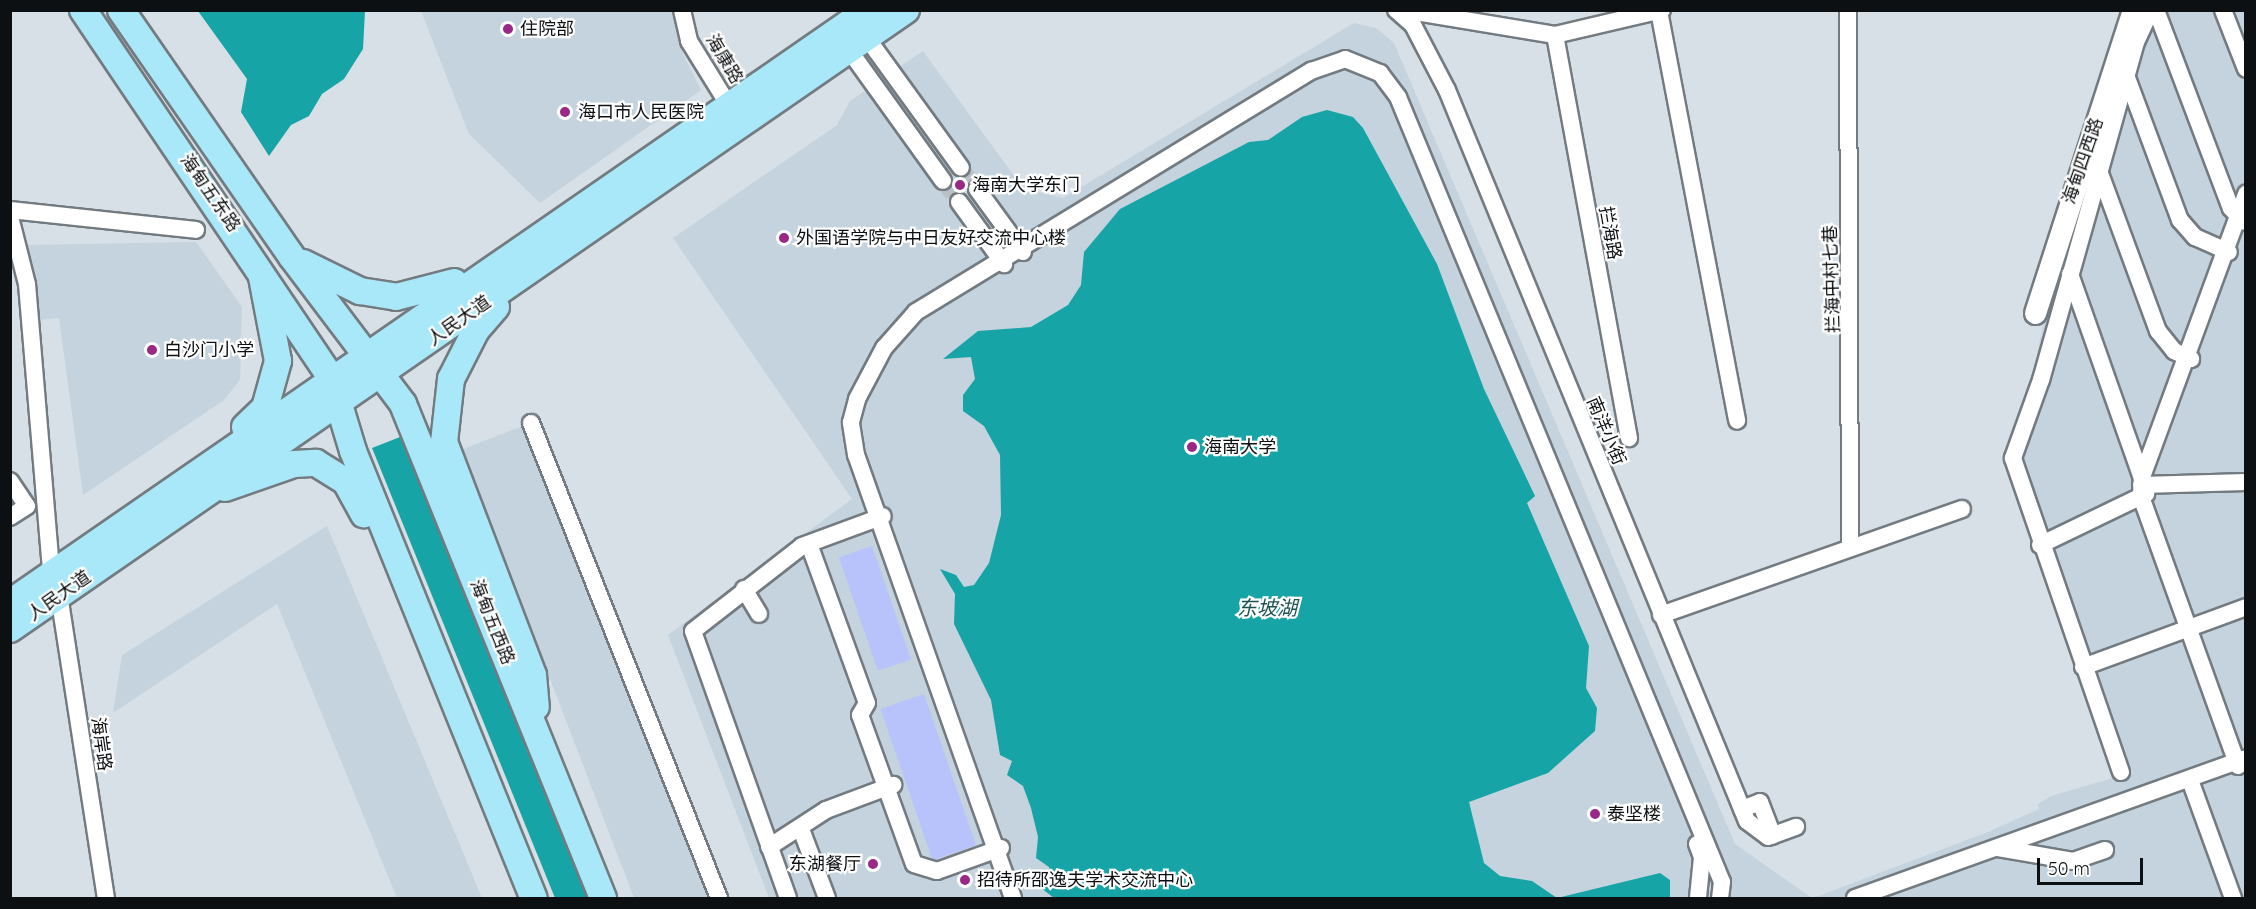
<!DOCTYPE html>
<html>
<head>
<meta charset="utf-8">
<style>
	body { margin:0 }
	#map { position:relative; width:2256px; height:909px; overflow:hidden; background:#d7e0e6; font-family:Quicksand,"Noto Sans SC",sans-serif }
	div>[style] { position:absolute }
	.built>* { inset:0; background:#c4d3de; transform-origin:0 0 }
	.green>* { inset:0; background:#b8c3fb; transform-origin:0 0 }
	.water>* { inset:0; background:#16a4a7 }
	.minor-tunnel>* { height:16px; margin-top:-8px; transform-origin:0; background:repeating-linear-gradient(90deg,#b9c1c6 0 16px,transparent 0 24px) }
	.roads { filter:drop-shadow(2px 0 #737b81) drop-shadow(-2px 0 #737b81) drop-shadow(0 2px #737b81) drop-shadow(0 -2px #737b81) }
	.minor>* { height:16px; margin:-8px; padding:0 8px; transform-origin:8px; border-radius:8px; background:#fff }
	.tertiary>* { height:21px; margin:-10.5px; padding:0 10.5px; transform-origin:10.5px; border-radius:10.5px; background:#fff }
	.primary>* { height:26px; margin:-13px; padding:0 13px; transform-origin:13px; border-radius:13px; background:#a8e8f8 }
	.dots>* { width:16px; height:16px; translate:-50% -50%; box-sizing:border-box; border:3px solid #fff; border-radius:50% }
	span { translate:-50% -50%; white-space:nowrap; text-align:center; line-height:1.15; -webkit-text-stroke:4.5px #fff; paint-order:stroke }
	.poi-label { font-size:18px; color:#0d1012 }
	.left { translate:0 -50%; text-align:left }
	.right { translate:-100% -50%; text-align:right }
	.street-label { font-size:18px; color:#0d1012 }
	.water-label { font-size:20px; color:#1d5253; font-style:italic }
	.frame { position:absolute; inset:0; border:12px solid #0d1012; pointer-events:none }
	.scale { position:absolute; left:2037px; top:858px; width:106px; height:27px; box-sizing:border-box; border:3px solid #0d1012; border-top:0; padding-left:8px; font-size:18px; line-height:21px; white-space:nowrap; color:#0d1012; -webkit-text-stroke:4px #fff; paint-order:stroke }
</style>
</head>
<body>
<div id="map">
	<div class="built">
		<div style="clip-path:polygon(421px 11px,672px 11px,683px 54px,701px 90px,540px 203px,469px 134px)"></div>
		<div style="clip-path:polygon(2142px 11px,2245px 11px,2245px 898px,1813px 898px,1988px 832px,2039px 809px,2038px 804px,2051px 796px,2120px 776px,2012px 476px,2050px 291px)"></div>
		<div style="clip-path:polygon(1354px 23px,1376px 28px,1394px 43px,1735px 844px,1812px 898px,769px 898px,668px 635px,852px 499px,673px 238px,837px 125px,850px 101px,923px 51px,1023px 188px,1063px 198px)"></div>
		<div style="clip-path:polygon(196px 242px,242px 307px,240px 380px,224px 400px,83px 495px,59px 318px,39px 320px,27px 245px)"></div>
		<div style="left:531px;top:423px;width:509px;height:74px;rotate:69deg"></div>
		<div style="clip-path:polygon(327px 526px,482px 898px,397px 898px,277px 604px,113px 713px,122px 655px)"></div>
	</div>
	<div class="green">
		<div style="left:872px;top:546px;width:120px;height:35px;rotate:71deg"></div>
		<div style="left:924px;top:694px;width:160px;height:46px;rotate:71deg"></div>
	</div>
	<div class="water">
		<div style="clip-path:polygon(198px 11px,365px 11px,363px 49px,344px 79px,322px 94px,309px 116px,291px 125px,269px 156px,241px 112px,247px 79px)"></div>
		<div style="clip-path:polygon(1327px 110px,1353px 117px,1363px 128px,1437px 264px,1484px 389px,1535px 496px,1527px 503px,1589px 646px,1586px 688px,1597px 708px,1595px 731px,1548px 773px,1469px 802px,1484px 863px,1500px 876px,1532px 881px,1557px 898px,1660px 873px,1670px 880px,1670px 898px,1054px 898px,1041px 888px,1053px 881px,1049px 867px,1036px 858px,1038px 837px,1031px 808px,1023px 786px,1007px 775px,1012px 761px,1000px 755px,991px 700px,954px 624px,955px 594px,940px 569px,956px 575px,964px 587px,974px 585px,989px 563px,1001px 515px,1000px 455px,984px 426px,963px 411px,963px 395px,975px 379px,971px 357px,943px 359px,978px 331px,1031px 327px,1068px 305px,1081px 285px,1084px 252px,1120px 209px,1249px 142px,1268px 140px,1302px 117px)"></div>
		<div style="clip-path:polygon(400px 437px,488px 649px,588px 898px,555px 898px,372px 448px)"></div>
	</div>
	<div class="minor-tunnel">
		<div style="left:961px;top:168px;width:26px;rotate:53deg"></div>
		<div style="left:943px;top:181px;width:26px;rotate:53deg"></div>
	</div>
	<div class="roads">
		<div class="minor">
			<div style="left:682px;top:10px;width:32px;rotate:77deg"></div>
			<div style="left:689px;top:41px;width:86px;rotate:58.3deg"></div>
			<div style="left:1396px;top:10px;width:23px;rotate:41deg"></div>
			<div style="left:1413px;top:25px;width:73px;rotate:62.4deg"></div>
			<div style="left:1447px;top:90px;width:790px;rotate:67.69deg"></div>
			<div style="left:1747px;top:821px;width:26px;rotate:37deg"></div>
			<div style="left:1768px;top:837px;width:30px;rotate:-20deg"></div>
			<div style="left:1404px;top:10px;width:153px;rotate:9.4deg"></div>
			<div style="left:1555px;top:35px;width:110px;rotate:-13.2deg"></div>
			<div style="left:1848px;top:10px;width:536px;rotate:89.79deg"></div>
			<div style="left:2156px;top:10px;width:212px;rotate:69.3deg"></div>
			<div style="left:2231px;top:208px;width:18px;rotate:49deg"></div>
			<div style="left:2223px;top:10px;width:63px;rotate:68.7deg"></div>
			<div style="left:1659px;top:11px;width:417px;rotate:79.2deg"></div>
			<div style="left:1555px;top:35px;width:410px;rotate:79.6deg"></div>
			<div style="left:867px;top:38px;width:160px;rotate:54.1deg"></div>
			<div style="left:849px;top:50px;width:161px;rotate:54.3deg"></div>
			<div style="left:2126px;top:75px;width:155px;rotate:69.6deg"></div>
			<div style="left:2180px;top:220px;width:23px;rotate:49deg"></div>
			<div style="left:2195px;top:237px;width:37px;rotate:24deg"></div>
			<div style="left:2098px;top:168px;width:174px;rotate:69.8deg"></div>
			<div style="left:2158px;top:331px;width:26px;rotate:51deg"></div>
			<div style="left:2174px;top:351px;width:19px;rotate:25deg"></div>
			<div style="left:977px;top:189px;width:78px;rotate:53.9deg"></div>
			<div style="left:959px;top:202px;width:77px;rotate:54deg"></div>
			<div style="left:10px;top:210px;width:187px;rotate:6.1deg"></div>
			<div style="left:10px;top:217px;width:69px;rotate:75.8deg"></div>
			<div style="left:27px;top:284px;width:298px;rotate:85.2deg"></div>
			<div style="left:2070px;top:274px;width:219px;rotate:70.6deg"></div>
			<div style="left:531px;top:423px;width:511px;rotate:68.41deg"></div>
			<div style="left:10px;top:481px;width:30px;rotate:56deg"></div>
			<div style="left:27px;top:506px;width:20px;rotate:147deg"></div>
			<div style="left:2141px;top:485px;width:105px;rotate:-1.6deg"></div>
			<div style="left:809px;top:544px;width:169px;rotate:70deg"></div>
			<div style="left:867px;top:703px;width:14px;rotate:120deg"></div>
			<div style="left:860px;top:715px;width:158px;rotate:70.1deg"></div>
			<div style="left:914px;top:864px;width:24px;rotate:17deg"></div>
			<div style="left:937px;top:871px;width:68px;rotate:-19.8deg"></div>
			<div style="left:2040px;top:545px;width:118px;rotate:-25.7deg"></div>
			<div style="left:744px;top:589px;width:29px;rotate:59deg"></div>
			<div style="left:59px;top:595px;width:307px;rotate:81.2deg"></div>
			<div style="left:1661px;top:615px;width:319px;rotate:-19.4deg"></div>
			<div style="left:2083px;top:667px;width:174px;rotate:-20.2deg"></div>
			<div style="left:2238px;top:766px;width:287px;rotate:-109.8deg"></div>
			<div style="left:2141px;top:496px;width:19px;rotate:-87deg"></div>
			<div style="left:2142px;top:477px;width:302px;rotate:-69.8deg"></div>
			<div style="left:2121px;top:772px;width:332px;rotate:-109deg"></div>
			<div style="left:2013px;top:458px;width:83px;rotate:-70.3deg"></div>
			<div style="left:2041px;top:380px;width:351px;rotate:-74.3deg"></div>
			<div style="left:2136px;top:42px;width:35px;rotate:-65deg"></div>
			<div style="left:2190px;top:780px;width:126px;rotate:70deg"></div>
			<div style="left:1742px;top:809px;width:19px;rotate:-21deg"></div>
			<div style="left:1760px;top:802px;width:36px;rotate:69deg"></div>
			<div style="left:801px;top:829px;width:74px;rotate:69.4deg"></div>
			<div style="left:1697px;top:844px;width:14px;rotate:69deg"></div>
			<div style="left:1702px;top:857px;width:41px;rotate:95.6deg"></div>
			<div style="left:769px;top:847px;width:68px;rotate:-33deg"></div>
			<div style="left:826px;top:810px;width:72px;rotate:-20.5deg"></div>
			<div style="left:1998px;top:848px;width:76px;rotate:9.8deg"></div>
			<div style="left:2073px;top:861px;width:34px;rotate:-19deg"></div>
			<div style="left:788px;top:898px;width:283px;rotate:-109.6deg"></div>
			<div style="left:693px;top:631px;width:138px;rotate:-37.9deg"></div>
			<div style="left:802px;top:546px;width:86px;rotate:-20.3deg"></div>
			<div style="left:1013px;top:898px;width:470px;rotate:-109.5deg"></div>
			<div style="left:856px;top:455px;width:33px;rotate:-99deg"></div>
			<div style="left:851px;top:422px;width:24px;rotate:-75deg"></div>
			<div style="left:857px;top:399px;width:58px;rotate:-62.1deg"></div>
			<div style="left:884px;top:348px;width:48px;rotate:-48.4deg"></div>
			<div style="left:916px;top:312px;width:463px;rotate:-31.4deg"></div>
			<div style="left:1311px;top:71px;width:36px;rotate:-19deg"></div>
			<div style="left:1345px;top:59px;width:38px;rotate:22deg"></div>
			<div style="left:1380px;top:73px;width:30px;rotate:53deg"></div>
			<div style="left:1398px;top:97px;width:849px;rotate:67.57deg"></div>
			<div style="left:1722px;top:882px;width:16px;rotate:97deg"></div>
			<div style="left:1855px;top:898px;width:414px;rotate:-19.7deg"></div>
		</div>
		<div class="tertiary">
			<div style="left:2035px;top:313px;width:318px;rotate:-72.1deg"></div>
		</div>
		<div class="primary">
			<div style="left:83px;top:10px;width:444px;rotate:56deg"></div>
			<div style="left:331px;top:378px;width:76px;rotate:73.2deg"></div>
			<div style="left:353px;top:451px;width:482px;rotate:68deg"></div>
			<div style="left:121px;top:10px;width:300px;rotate:55.3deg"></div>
			<div style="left:292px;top:257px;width:184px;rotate:52.9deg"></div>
			<div style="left:403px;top:404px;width:533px;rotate:67.96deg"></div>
			<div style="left:303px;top:263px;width:64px;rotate:26.2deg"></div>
			<div style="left:360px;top:291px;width:36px;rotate:9deg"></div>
			<div style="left:396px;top:297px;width:60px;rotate:-14.5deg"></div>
			<div style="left:496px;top:307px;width:30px;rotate:131deg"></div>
			<div style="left:476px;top:330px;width:55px;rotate:117deg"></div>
			<div style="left:451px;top:379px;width:63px;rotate:96.3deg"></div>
			<div style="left:444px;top:442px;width:249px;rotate:69.1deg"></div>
			<div style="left:533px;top:675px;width:32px;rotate:85deg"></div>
			<div style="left:245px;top:427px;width:28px;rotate:-44deg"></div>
			<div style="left:265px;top:408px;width:49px;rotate:-74.5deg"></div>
			<div style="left:278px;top:361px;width:86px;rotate:-100.8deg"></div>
			<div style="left:225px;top:488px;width:73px;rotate:-19.2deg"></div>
			<div style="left:294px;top:464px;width:22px;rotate:-3deg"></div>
			<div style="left:316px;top:463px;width:36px;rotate:32deg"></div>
			<div style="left:346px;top:482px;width:37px;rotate:61deg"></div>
			<div style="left:10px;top:603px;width:1043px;rotate:-34.65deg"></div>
			<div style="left:10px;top:629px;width:1089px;rotate:-34.64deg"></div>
		</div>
	</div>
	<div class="dots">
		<div style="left:508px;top:29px;background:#992886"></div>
		<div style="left:565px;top:112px;background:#992886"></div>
		<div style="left:960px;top:185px;background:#992886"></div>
		<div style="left:784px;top:238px;background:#992886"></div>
		<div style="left:152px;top:350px;background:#992886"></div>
		<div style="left:1192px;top:447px;background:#992886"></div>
		<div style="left:1595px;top:814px;background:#992886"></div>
		<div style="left:873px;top:864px;background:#992886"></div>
		<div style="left:965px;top:880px;background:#992886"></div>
	</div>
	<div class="poi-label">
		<span class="left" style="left:520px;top:29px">住院部</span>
		<span class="left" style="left:578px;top:112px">海口市人民医院</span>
		<span class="left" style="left:972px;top:185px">海南大学东门</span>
		<span class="left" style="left:796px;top:238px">外国语学院与中日友好交流中心楼</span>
		<span class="left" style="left:164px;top:350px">白沙门小学</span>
		<span class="left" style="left:1204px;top:447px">海南大学</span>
		<span class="left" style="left:1607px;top:814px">泰坚楼</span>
		<span class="right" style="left:861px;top:864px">东湖餐厅</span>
		<span class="left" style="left:977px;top:880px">招待所邵逸夫学术交流中心</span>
	</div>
	<div class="street-label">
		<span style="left:724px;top:59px;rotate:59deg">海康路</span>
		<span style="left:2083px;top:161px;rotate:-71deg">海甸四西路</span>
		<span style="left:210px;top:193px;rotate:55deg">海甸五东路</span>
		<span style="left:1610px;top:233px;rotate:80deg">拦海路</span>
		<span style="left:1832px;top:279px;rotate:-92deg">拦海中村七巷</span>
		<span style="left:459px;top:321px;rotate:-35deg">人民大道</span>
		<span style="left:1606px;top:431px;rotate:67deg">南洋小街</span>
		<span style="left:59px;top:596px;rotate:-35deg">人民大道</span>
		<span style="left:492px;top:622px;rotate:68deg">海甸五西路</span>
		<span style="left:101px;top:744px;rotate:82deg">海岸路</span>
	</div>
	<div class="water-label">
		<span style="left:1267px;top:607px">东坡湖</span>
	</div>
	<div class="frame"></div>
	<div class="scale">50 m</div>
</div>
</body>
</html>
